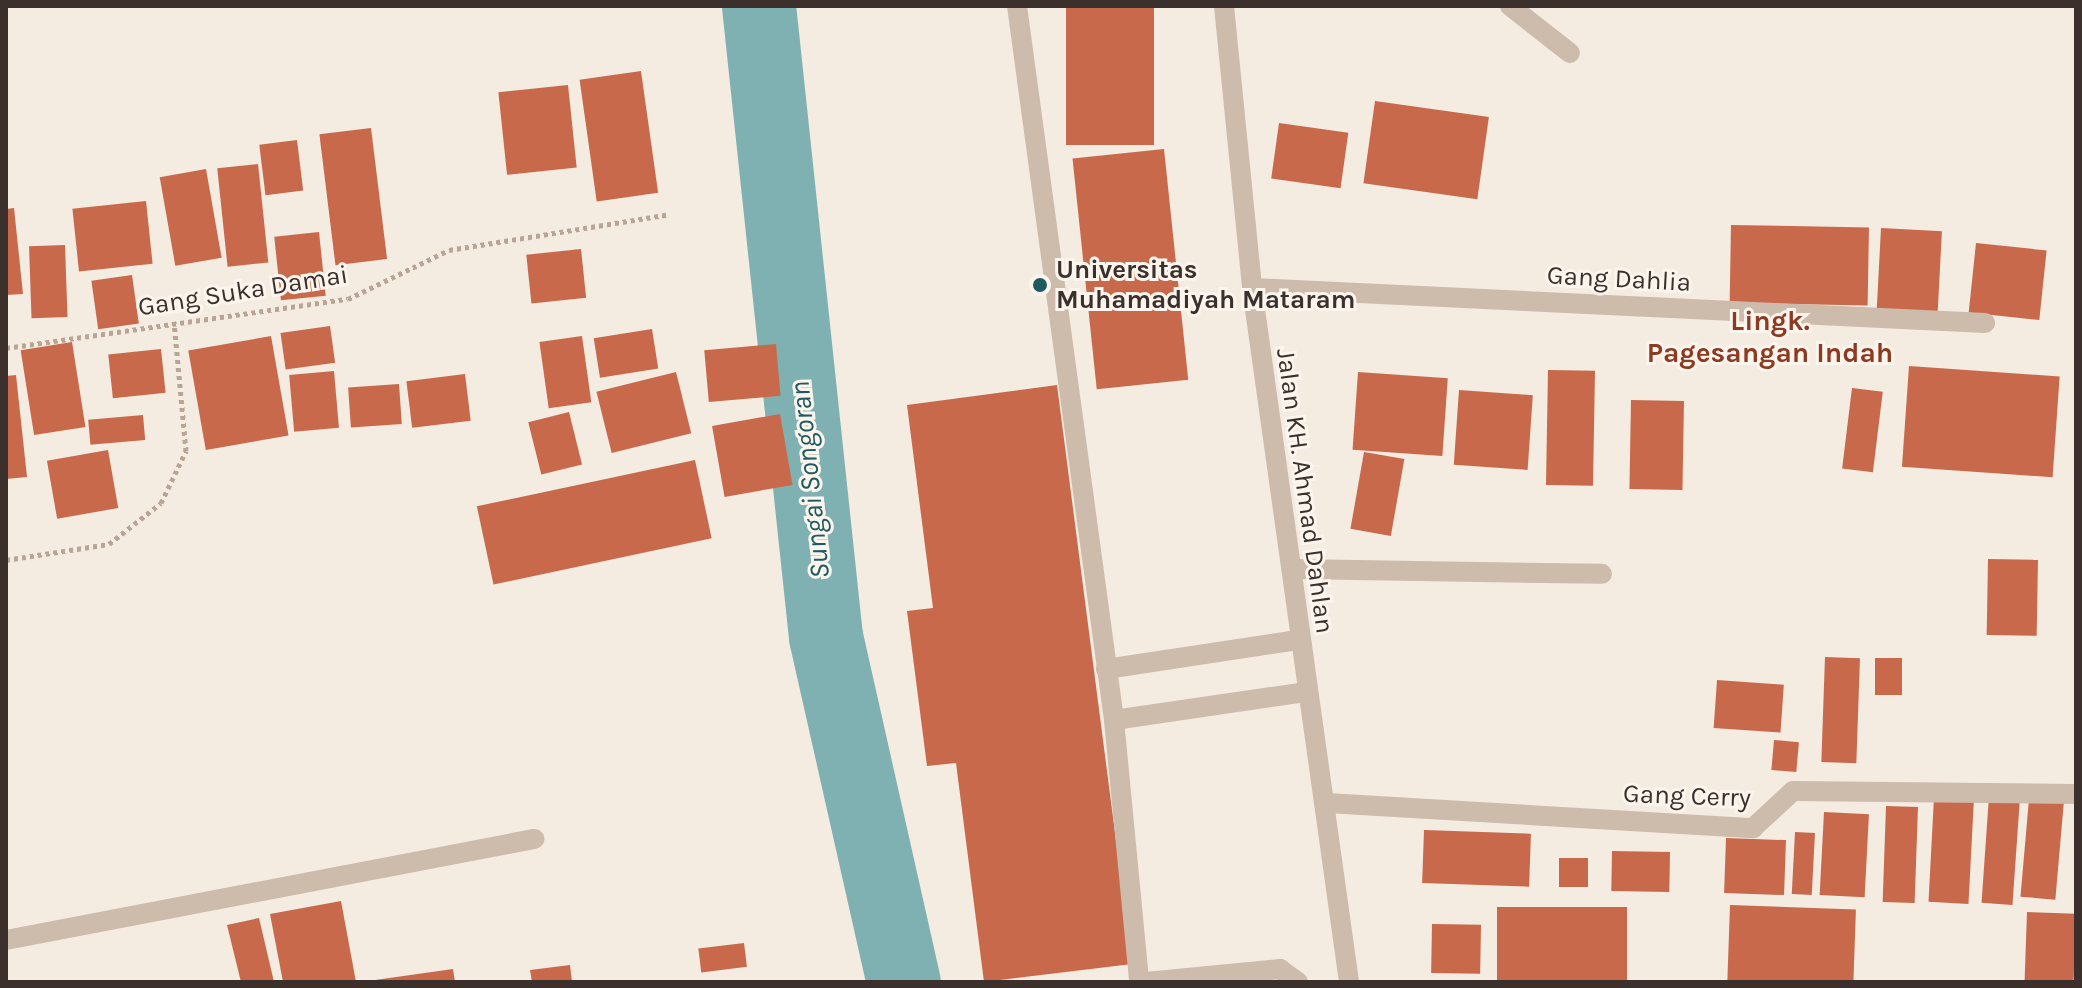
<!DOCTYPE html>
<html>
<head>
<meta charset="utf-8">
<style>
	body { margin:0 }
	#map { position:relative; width:2082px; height:988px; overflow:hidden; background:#f4ebe1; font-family:Karla,sans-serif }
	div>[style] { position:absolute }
	.river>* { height:74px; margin:-37px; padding:0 37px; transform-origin:37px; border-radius:37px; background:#7fb0b2 }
	.building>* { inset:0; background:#c8694b; transform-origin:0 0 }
	.path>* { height:5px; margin-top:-2.5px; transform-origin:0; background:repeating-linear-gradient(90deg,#b9a596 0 4px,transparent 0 8px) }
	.service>* { height:20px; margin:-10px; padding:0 10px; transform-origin:10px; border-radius:10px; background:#cdbbac }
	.minor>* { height:20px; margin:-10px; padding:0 10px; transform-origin:10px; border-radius:10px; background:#cdbbac }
	.dots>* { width:22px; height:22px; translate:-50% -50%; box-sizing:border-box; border:4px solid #fbf5ee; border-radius:50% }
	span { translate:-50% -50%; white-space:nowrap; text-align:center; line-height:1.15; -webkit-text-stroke:6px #fbf5ee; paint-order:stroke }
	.poi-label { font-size:26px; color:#3b302b; font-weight:700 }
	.left { translate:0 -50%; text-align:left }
	.street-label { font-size:26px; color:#3b302b }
	.neighbourhood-label { font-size:28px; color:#8c3b22; font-weight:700 }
	.water-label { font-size:28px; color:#1f5a5e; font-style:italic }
	.frame { position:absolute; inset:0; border:8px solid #3b302b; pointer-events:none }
</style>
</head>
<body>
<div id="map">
	<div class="river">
		<div style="left:759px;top:6px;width:635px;rotate:83.94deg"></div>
		<div style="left:826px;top:637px;width:354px;rotate:77.3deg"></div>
	</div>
	<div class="building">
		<div style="left:1066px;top:6px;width:88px;height:139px"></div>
		<div style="left:641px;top:71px;width:123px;height:62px;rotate:82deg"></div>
		<div style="left:568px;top:85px;width:83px;height:70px;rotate:84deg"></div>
		<div style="left:1375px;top:101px;width:115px;height:83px;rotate:8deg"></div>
		<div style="left:1279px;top:123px;width:70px;height:56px;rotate:8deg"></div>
		<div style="left:371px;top:128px;width:132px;height:52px;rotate:83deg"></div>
		<div style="left:297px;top:140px;width:51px;height:38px;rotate:83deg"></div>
		<div style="left:1164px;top:149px;width:232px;height:92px;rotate:84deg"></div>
		<div style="left:258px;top:164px;width:99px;height:41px;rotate:84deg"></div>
		<div style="left:206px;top:169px;width:90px;height:47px;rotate:80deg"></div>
		<div style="left:146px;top:201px;width:63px;height:74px;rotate:84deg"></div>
		<div style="clip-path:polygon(14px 208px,23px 294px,6px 295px,6px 209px)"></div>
		<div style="left:1731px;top:225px;width:138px;height:78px;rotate:1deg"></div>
		<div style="left:1881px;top:228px;width:61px;height:81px;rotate:3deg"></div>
		<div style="left:319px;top:232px;width:64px;height:45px;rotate:84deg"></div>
		<div style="left:1976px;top:243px;width:71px;height:70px;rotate:6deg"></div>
		<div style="left:65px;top:245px;width:72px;height:36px;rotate:88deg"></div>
		<div style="left:581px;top:249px;width:49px;height:55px;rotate:84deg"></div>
		<div style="left:132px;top:275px;width:49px;height:41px;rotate:82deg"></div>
		<div style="left:330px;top:326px;width:37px;height:50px;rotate:82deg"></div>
		<div style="left:652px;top:329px;width:40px;height:59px;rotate:81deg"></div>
		<div style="left:271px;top:336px;width:101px;height:84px;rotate:80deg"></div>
		<div style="left:582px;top:336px;width:67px;height:43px;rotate:82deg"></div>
		<div style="left:72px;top:342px;width:86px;height:52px;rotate:81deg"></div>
		<div style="left:776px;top:344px;width:52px;height:72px;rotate:85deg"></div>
		<div style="left:161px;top:349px;width:44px;height:53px;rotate:84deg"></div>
		<div style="left:1909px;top:366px;width:151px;height:101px;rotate:4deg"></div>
		<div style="left:1548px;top:370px;width:47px;height:115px;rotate:1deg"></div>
		<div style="left:334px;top:371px;width:57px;height:45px;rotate:85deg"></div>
		<div style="left:676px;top:372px;width:63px;height:82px;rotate:76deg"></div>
		<div style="left:1358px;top:372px;width:90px;height:78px;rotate:4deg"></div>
		<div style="left:465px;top:374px;width:47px;height:59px;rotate:83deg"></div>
		<div style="clip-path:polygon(16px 375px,27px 477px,6px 479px,6px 376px)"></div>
		<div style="left:399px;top:384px;width:40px;height:51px;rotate:86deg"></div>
		<div style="clip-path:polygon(1057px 385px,1132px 964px,984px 982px,956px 763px,927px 766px,907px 611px,933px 608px,907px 405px)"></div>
		<div style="left:1852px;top:388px;width:31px;height:81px;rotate:7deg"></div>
		<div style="left:1459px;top:390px;width:74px;height:75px;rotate:4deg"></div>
		<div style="left:1631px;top:400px;width:53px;height:89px;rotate:1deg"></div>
		<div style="left:569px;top:412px;width:54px;height:42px;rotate:76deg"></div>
		<div style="left:780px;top:414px;width:72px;height:69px;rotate:80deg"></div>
		<div style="left:143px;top:415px;width:25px;height:55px;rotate:85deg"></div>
		<div style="left:108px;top:450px;width:59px;height:62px;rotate:80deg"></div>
		<div style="left:1364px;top:452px;width:41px;height:78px;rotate:10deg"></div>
		<div style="left:695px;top:460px;width:80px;height:223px;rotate:78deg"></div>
		<div style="left:1988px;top:559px;width:50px;height:76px;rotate:1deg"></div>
		<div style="left:1825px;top:657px;width:35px;height:105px;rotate:2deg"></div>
		<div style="left:1902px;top:658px;width:37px;height:27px;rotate:90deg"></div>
		<div style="left:1717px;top:680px;width:67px;height:48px;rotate:4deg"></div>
		<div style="left:1774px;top:740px;width:25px;height:30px;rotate:5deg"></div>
		<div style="left:1989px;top:796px;width:31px;height:107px;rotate:4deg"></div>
		<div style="left:1934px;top:797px;width:40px;height:105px;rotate:3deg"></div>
		<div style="left:2029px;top:799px;width:35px;height:98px;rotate:5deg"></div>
		<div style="left:1886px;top:806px;width:32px;height:96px;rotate:2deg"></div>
		<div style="left:1824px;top:812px;width:45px;height:83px;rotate:3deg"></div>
		<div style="left:1424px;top:830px;width:107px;height:53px;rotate:2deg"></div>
		<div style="left:1795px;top:832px;width:20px;height:62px;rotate:3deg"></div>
		<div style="left:1726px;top:838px;width:60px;height:55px;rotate:2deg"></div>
		<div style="left:1612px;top:851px;width:58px;height:40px;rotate:1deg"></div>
		<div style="left:1588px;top:858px;width:29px;height:29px;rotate:90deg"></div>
		<div style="clip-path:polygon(341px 901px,356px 982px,283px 982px,270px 914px)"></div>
		<div style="left:1730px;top:905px;width:126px;height:77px;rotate:2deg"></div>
		<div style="left:1497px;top:907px;width:130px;height:75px"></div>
		<div style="left:2027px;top:912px;width:49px;height:70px;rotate:2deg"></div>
		<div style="clip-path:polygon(259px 918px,274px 982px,241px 982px,227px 925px)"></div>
		<div style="left:1432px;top:924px;width:49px;height:49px;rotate:1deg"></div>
		<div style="left:744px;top:943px;width:24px;height:46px;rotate:83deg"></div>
		<div style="clip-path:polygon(570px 965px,572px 982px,532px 982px,530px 970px)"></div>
		<div style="clip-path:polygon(453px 969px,455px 982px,375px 982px,375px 980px)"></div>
	</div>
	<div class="path">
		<div style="left:6px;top:348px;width:345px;rotate:-8.2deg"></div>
		<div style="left:348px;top:299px;width:112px;rotate:-25.9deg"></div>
		<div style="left:449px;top:250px;width:220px;rotate:-9.2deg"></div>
		<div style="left:6px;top:560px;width:104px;rotate:-8.8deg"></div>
		<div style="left:109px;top:544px;width:66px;rotate:-38.3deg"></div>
		<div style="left:161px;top:503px;width:58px;rotate:-64.3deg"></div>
		<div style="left:186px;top:451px;width:130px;rotate:-95.3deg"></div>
	</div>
	<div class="service">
		<div style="left:1017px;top:6px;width:721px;rotate:82.26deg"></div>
		<div style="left:1114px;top:720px;width:263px;rotate:84.5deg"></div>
		<div style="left:1106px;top:669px;width:194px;rotate:-8.6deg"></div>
		<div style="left:1114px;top:720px;width:195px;rotate:-8.3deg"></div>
		<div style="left:1146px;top:982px;width:135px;rotate:-5.5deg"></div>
		<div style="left:1280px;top:969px;width:22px;rotate:36deg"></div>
	</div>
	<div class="minor">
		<div style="left:1224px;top:6px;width:283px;rotate:84.3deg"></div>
		<div style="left:1252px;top:288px;width:701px;rotate:82.04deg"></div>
		<div style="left:1510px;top:6px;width:76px;rotate:38.1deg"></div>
		<div style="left:1252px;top:288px;width:734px;rotate:2.73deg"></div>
		<div style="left:1292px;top:569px;width:310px;rotate:0.9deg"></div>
		<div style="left:1327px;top:803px;width:427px;rotate:3.4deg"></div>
		<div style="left:1753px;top:828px;width:54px;rotate:-42.8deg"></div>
		<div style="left:1793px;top:791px;width:283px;rotate:0.6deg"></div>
		<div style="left:6px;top:940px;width:538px;rotate:-10.83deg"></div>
	</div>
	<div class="dots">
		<div style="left:1040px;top:285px;background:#1f5a5e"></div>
	</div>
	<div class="poi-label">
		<span class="left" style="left:1056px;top:285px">Universitas<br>Muhamadiyah Mataram</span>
	</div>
	<div class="street-label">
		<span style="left:1619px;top:279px;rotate:3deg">Gang Dahlia</span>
		<span style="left:243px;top:291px;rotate:-9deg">Gang Suka Damai</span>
		<span style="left:1305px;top:491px;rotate:82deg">Jalan KH. Ahmad Dahlan</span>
		<span style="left:1687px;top:796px;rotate:2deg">Gang Cerry</span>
	</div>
	<div class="neighbourhood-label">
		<span style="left:1770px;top:337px">Lingk.<br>Pagesangan Indah</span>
	</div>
	<div class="water-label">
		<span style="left:810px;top:480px;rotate:-96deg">Sungai Songoran</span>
	</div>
	<div class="frame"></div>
</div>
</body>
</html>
